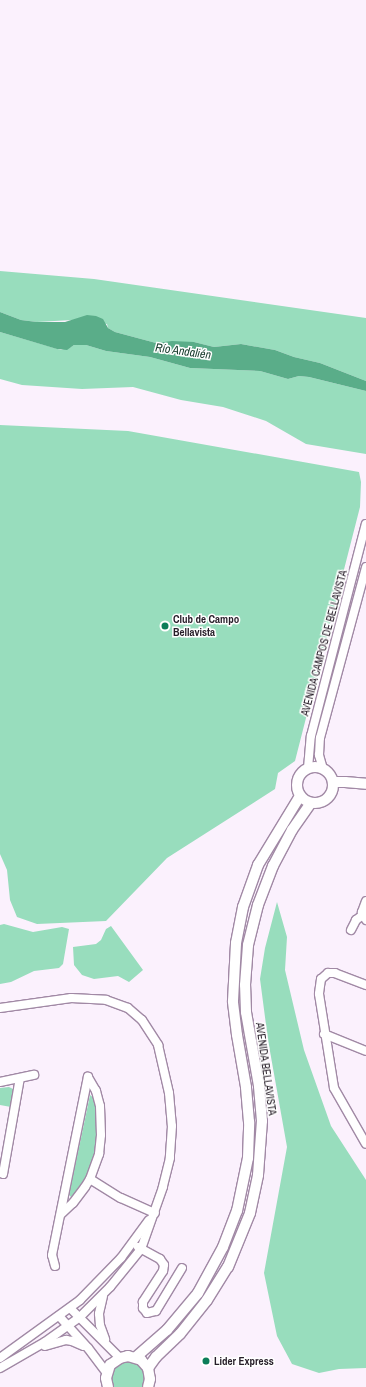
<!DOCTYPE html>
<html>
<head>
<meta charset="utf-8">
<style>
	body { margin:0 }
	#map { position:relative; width:366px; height:1387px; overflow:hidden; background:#fbf1fd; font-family:"Archivo Narrow",sans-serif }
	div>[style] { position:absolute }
	.green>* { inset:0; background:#98ddbd }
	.water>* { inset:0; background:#5aad89 }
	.roads { filter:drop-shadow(1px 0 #a189a5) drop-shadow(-1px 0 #a189a5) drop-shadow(0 1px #a189a5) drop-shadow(0 -1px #a189a5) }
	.minor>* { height:8px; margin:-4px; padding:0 4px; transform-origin:4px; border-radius:4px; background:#fff }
	.tertiary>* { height:10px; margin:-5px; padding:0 5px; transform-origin:5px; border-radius:5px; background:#fff }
	.tertiary>.ring { margin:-5px; padding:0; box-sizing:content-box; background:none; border:10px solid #fff; border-radius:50% }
	.dots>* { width:11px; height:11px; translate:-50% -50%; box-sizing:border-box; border:2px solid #fff; border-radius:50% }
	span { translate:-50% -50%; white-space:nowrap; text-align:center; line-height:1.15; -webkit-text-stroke:3px #fff; paint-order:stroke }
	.poi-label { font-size:11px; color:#271e29; font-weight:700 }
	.left { translate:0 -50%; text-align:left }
	.street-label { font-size:11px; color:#271e29 }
	.water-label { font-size:12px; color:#163b2c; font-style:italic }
</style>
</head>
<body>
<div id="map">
	<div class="green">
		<div style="clip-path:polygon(0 271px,94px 279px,366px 318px,366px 381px,320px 363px,294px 357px,275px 350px,241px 344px,214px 347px,194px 342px,156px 343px,115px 332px,108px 328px,107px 324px,72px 320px,37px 322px,21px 320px,0 312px)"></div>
		<div style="clip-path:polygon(0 332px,61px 350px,71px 347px,74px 345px,86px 345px,106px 351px,150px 357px,190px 368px,260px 371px,288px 379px,299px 376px,309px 377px,366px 391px,366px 454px,306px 444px,266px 421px,223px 407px,181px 400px,133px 387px,82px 389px,22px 385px,0 379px)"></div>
		<div style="clip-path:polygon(0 425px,128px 431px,359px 472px,361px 482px,360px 507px,295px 761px,278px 773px,275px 789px,167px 858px,106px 921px,37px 924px,17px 917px,10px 900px,7px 870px,0 854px)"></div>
		<div style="clip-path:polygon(277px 902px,287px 937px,285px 970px,304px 1050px,331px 1126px,366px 1180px,366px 1368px,339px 1369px,319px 1373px,292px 1364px,277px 1336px,264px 1273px,287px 1147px,268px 1040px,260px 979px,265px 948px)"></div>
		<div style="clip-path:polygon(4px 924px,33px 932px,62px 927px,69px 929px,63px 964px,59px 968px,34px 971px,11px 982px,0 984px,0 925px)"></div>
		<div style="clip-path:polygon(111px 926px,143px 970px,129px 982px,118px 976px,94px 979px,82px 975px,74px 965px,73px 947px,96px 944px,101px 940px,106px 929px)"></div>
		<div style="clip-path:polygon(9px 1087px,13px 1089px,11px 1107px,0 1105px,0 1088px)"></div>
		<div style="clip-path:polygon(90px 1095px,94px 1098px,98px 1125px,96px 1155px,84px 1182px,72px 1198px,69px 1195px)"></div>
		<div style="clip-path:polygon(128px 1360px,138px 1364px,142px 1367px,145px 1377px,143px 1387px,113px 1387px,111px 1376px,115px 1367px,119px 1363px)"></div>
	</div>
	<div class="water">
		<div style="clip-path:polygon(0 312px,21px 320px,37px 322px,65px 322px,87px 315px,96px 316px,103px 319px,108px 328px,115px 332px,156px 343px,172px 341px,194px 342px,214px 347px,241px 344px,275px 350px,294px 357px,320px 363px,366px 381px,366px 391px,309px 377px,299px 376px,288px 379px,260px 371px,190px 368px,150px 357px,106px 351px,86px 345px,74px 345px,67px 350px,57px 349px,0 332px)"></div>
	</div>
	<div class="roads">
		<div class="minor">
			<div style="left:308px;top:768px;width:32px;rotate:-85deg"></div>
			<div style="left:311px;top:736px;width:219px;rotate:-75.5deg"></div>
			<div style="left:323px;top:769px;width:15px;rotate:-106deg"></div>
			<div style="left:319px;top:755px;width:17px;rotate:-87deg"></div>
			<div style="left:320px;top:738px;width:177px;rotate:-74.9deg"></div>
			<div style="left:366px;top:901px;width:12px;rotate:110deg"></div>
			<div style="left:362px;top:912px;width:9px;rotate:63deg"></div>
			<div style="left:351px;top:930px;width:11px;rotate:-63deg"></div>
			<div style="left:356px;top:920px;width:9px;rotate:-36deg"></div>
			<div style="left:366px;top:985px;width:33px;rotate:-159deg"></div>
			<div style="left:335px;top:973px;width:7px;rotate:180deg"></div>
			<div style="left:328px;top:973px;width:9px;rotate:139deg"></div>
			<div style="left:321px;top:979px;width:15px;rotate:98deg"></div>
			<div style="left:319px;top:994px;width:95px;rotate:80.9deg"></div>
			<div style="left:334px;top:1088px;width:64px;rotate:60.3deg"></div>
			<div style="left:0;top:1008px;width:72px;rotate:-8deg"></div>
			<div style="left:71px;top:998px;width:35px;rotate:3deg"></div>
			<div style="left:106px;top:1000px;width:23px;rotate:20deg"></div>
			<div style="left:128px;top:1008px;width:18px;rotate:41deg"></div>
			<div style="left:142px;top:1020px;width:30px;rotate:57deg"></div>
			<div style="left:158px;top:1045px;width:49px;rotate:77.1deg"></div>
			<div style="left:169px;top:1093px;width:33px;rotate:85deg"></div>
			<div style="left:172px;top:1126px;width:32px;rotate:94deg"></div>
			<div style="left:170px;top:1158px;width:30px;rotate:104deg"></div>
			<div style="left:163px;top:1187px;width:66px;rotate:109.5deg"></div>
			<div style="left:141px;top:1249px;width:49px;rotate:129.2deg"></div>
			<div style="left:110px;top:1287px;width:42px;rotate:135deg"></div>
			<div style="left:80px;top:1317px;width:43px;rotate:144.5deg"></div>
			<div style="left:45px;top:1342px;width:52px;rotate:150deg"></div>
			<div style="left:324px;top:1034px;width:45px;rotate:22deg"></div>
			<div style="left:0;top:1082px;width:35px;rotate:-12deg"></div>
			<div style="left:3px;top:1174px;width:97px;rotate:-80deg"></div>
			<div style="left:90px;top:1179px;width:36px;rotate:32deg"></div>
			<div style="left:121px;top:1198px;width:37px;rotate:24deg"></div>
			<div style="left:61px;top:1214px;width:16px;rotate:-43deg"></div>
			<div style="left:73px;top:1203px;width:20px;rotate:-53deg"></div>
			<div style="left:85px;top:1187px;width:9px;rotate:-58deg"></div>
			<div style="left:90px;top:1179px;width:27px;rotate:-70deg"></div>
			<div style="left:99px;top:1154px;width:19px;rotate:-84deg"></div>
			<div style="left:101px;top:1135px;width:29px;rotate:-92deg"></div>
			<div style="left:100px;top:1106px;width:16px;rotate:-105deg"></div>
			<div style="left:96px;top:1091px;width:16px;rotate:-120deg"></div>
			<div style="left:138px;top:1247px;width:25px;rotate:29deg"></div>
			<div style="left:160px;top:1259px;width:7px;rotate:56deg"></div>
			<div style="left:164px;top:1265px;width:6px;rotate:99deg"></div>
			<div style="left:163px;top:1271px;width:37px;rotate:123deg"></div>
			<div style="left:143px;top:1302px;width:6px;rotate:90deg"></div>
			<div style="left:143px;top:1308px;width:6px;rotate:51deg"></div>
			<div style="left:147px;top:1313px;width:9px;rotate:-13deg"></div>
			<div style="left:156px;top:1311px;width:50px;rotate:-58.8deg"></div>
			<div style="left:55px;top:1266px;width:11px;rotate:-105deg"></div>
			<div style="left:52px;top:1255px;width:182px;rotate:-78.6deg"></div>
			<div style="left:103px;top:1296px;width:18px;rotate:103deg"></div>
			<div style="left:99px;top:1314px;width:11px;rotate:85deg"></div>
			<div style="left:100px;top:1325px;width:15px;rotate:70deg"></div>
			<div style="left:70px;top:1308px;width:71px;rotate:45deg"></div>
			<div style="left:59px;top:1316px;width:43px;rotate:47.8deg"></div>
			<div style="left:88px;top:1348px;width:31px;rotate:53deg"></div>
			<div style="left:45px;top:1346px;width:22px;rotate:-16deg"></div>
			<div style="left:66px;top:1340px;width:6px;rotate:9deg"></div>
			<div style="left:72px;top:1341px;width:12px;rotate:24deg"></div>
			<div style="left:0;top:1358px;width:99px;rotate:-35.9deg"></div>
			<div style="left:80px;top:1300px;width:59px;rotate:-45.7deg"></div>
			<div style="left:121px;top:1258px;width:47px;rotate:-53.6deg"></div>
		</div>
		<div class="tertiary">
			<div class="ring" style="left:297px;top:767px;width:26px;height:26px"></div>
			<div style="left:333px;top:782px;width:12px"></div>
			<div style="left:345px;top:782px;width:21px;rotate:5deg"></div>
			<div style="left:136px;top:1357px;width:41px;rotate:-41.1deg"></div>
			<div style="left:167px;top:1330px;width:48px;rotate:-50deg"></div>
			<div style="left:198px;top:1293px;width:52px;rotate:-61.5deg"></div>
			<div style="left:223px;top:1247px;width:39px;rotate:-69deg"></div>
			<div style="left:237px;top:1211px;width:54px;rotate:-78.3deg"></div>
			<div style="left:248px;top:1158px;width:36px;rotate:-88deg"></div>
			<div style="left:249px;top:1122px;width:35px;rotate:-95deg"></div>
			<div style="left:246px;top:1087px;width:53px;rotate:-99.8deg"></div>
			<div style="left:237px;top:1035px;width:34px;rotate:-97deg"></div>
			<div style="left:233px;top:1001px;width:58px;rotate:-87deg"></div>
			<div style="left:236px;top:943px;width:37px;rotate:-79deg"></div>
			<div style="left:243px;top:907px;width:45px;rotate:-70.3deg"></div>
			<div style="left:258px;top:865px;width:81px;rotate:-58.7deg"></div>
			<div style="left:148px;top:1368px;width:14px;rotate:-54deg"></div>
			<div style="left:156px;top:1357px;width:33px;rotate:-44deg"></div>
			<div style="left:180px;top:1334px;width:43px;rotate:-51.5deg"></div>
			<div style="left:207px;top:1300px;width:39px;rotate:-58deg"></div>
			<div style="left:228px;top:1267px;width:58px;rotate:-67.8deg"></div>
			<div style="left:250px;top:1213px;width:39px;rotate:-78deg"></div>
			<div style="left:258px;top:1175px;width:54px;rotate:-85.8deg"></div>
			<div style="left:262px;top:1121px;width:35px;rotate:-95deg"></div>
			<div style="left:259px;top:1086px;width:75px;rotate:-100deg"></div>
			<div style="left:246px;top:1012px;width:27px;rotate:-92deg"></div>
			<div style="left:245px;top:985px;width:40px;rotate:-85.7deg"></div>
			<div style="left:248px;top:945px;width:41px;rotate:-76deg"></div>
			<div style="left:258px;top:905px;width:42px;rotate:-69deg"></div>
			<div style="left:273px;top:866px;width:41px;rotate:-62.2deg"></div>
			<div style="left:292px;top:830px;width:33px;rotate:-55deg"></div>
			<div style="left:108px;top:1387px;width:9px;rotate:-103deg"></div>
			<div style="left:106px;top:1378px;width:14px;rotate:-73deg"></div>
			<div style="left:110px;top:1365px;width:12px;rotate:-35deg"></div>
			<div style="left:120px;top:1358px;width:8px;rotate:-14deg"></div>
			<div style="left:128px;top:1356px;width:14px;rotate:17deg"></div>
			<div style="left:141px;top:1360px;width:11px;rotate:49deg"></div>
			<div style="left:148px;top:1368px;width:11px;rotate:80deg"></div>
			<div style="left:150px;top:1379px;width:8px;rotate:104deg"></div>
		</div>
	</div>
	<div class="dots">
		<div style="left:165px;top:626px;background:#0c7d59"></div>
		<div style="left:206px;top:1361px;background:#0c7d59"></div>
	</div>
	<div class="poi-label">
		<span class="left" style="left:173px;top:626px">Club de Campo<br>Bellavista</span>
		<span class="left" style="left:214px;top:1361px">Lider Express</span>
	</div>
	<div class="street-label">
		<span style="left:324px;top:643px;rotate:-75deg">AVENIDA CAMPOS DE BELLAVISTA</span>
		<span style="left:266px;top:1069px;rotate:82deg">AVENIDA BELLAVISTA</span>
	</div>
	<div class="water-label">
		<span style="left:183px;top:352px;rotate:8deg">Río Andalién</span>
	</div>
</div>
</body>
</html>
